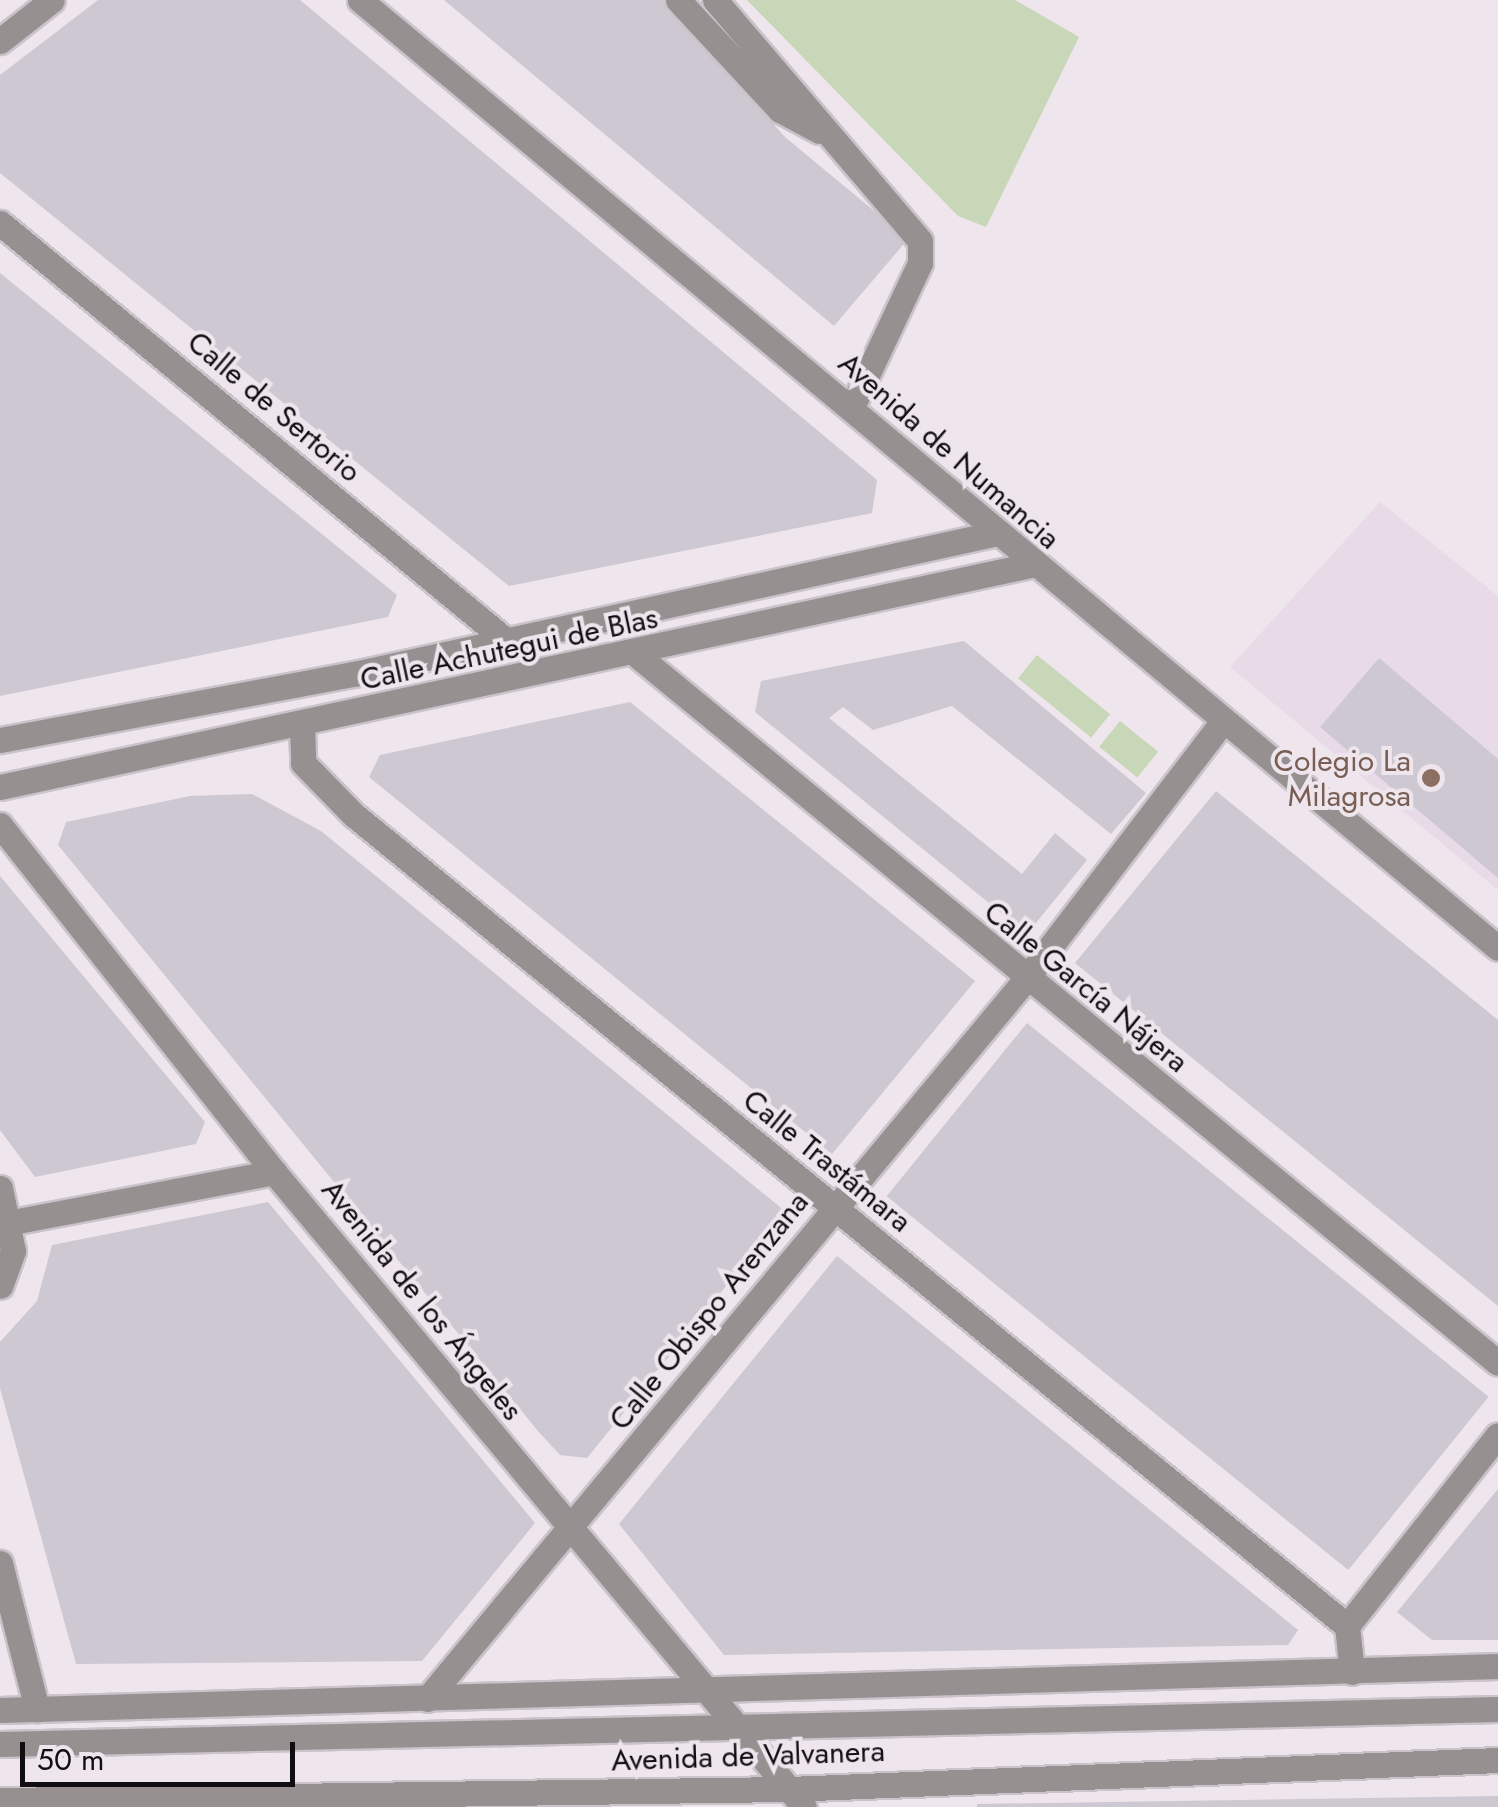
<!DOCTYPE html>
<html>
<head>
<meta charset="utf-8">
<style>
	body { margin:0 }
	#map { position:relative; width:1498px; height:1807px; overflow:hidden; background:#eee5ed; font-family:Jost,sans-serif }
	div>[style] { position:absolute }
	.built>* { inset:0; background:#e9dae8 }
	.green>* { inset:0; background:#c7d7b7; transform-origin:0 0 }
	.building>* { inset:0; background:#cdc8d2; transform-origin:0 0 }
	.roads { filter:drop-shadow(2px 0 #cbc3ca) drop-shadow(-2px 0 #cbc3ca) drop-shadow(0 2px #cbc3ca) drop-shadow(0 -2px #cbc3ca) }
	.minor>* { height:25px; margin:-12.5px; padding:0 12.5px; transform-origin:12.5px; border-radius:12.5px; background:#969091 }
	.dots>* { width:28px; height:28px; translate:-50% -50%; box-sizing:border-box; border:5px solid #eee5ed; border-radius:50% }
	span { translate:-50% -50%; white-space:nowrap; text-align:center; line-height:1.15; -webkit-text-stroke:8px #eee5ed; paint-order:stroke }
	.street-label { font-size:30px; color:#110e11 }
	.education-label { font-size:30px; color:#785e54 }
	.right { translate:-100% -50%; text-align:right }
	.scale { position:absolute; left:20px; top:1742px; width:275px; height:45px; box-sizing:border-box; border:5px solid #110e11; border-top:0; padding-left:12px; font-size:30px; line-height:35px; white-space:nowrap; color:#110e11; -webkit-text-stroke:8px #eee5ed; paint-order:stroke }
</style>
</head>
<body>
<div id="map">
	<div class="built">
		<div style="clip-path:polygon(1380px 502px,1498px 596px,1498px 890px,1230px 667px)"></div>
	</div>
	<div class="green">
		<div style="clip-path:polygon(747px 0,1015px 0,1079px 37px,986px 227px,958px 216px)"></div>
		<div style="left:1037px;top:655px;width:94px;height:30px;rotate:39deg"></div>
		<div style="left:1120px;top:721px;width:49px;height:33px;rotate:39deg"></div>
	</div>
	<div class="building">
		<div style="clip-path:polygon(98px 0,300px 0,877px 480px,872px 513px,509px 586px,0 173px,0 75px)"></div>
		<div style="clip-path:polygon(444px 0,663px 0,785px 137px,908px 239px,834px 326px)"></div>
		<div style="clip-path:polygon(0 273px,397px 595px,388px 617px,0 696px)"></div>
		<div style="clip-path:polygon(964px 641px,1146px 793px,1111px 834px,952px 706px,873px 730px,843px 707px,829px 718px,1022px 874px,1055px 833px,1087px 860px,1027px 934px,755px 712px,761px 681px)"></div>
		<div style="clip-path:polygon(1379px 658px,1498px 759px,1498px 878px,1320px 727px)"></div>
		<div style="clip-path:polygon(630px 702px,975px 981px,832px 1154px,369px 777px,380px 755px)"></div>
		<div style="clip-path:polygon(1216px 791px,1498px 1020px,1498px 1306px,1075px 963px)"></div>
		<div style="clip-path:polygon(190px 796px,252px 794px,321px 831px,786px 1212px,587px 1458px,560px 1455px,538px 1431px,58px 845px,66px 822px)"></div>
		<div style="clip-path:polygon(0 876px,205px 1122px,196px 1144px,35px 1177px,0 1130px)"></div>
		<div style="left:1027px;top:1023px;width:594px;height:223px;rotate:39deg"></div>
		<div style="clip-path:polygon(268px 1202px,535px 1523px,422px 1661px,76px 1664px,0 1388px,0 1342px,37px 1301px,52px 1245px)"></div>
		<div style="clip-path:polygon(837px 1256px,1298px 1630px,1288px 1645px,724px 1655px,619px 1524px)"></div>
		<div style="clip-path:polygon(1498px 1489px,1498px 1640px,1432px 1640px,1397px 1612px)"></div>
		<div style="clip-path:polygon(1498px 1796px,1498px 1807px,977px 1807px,977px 1804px)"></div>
	</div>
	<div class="roads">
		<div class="minor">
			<div style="left:360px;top:0;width:1481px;rotate:39.8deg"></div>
			<div style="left:678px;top:0;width:150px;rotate:47.2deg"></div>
			<div style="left:780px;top:110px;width:44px;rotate:28.3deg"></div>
			<div style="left:715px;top:0;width:316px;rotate:49.6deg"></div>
			<div style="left:920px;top:241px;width:22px;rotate:90deg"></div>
			<div style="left:920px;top:263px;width:161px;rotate:115.3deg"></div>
			<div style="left:0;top:41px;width:66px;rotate:-38.3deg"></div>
			<div style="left:0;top:223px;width:659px;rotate:39.52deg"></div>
			<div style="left:638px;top:656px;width:1113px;rotate:39.42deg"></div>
			<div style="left:302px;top:725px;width:38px;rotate:88deg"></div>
			<div style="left:303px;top:763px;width:73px;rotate:45.6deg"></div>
			<div style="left:354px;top:815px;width:1282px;rotate:39.24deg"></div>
			<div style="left:0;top:740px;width:360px;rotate:-10.6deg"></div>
			<div style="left:354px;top:674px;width:654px;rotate:-12.36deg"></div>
			<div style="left:0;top:787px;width:1054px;rotate:-12.16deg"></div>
			<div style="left:0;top:825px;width:442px;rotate:51.7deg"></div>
			<div style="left:274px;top:1172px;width:827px;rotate:50.15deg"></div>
			<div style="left:0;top:1188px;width:64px;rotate:78.3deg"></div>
			<div style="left:13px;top:1251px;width:37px;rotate:110deg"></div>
			<div style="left:13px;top:1222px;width:266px;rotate:-10.8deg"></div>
			<div style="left:0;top:1563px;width:151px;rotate:75.8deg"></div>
			<div style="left:1352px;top:1672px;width:46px;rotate:-96.2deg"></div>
			<div style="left:1347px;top:1626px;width:243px;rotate:-51.7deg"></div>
			<div style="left:427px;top:1699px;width:935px;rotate:-50.25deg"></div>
			<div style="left:1025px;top:980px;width:322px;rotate:-52.6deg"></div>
			<div style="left:0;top:1710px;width:1499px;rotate:-1.68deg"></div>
			<div style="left:0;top:1744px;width:1498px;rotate:-1.34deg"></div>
			<div style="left:0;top:1800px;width:789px;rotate:-0.8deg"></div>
			<div style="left:789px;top:1789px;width:710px;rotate:-2.34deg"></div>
		</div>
	</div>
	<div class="dots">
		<div style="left:1431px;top:778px;background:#8d6e63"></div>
	</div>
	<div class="street-label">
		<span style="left:274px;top:407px;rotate:40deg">Calle de Sertorio</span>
		<span style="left:949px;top:451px;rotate:41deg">Avenida de Numancia</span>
		<span style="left:509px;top:649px;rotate:-12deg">Calle Achutegui de Blas</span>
		<span style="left:1086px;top:987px;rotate:39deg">Calle García Nájera</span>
		<span style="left:827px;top:1161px;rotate:39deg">Calle Trastámara</span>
		<span style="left:422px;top:1300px;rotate:51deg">Avenida de los Ángeles</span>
		<span style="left:709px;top:1311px;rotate:-51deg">Calle Obispo Arenzana</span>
		<span style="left:748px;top:1756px;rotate:-2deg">Avenida de Valvanera</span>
	</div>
	<div class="education-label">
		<span class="right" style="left:1411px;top:778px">Colegio La<br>Milagrosa</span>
	</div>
	<div class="scale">50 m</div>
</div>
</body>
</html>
